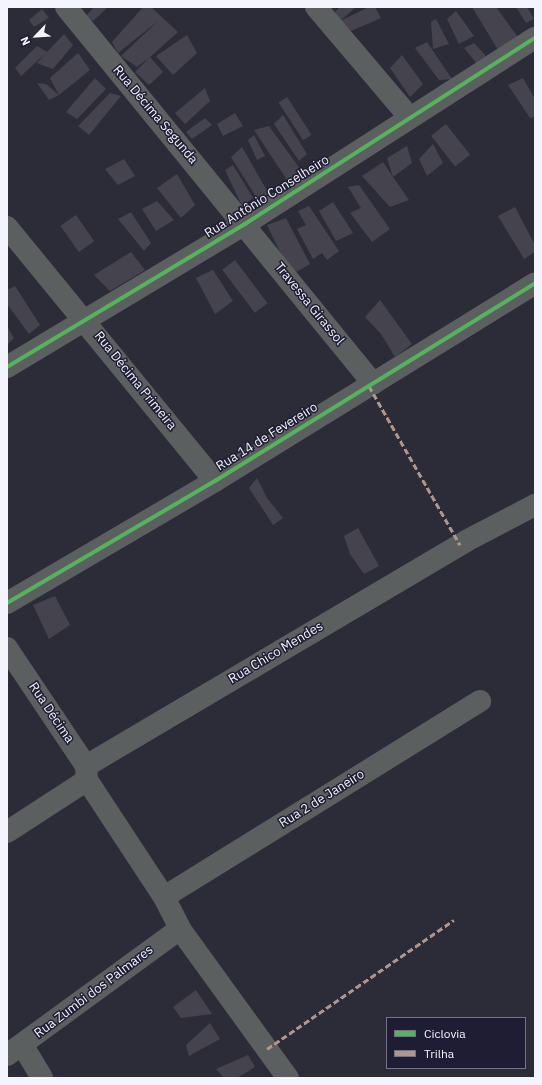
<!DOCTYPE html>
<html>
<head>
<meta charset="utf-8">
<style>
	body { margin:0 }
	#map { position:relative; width:542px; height:1085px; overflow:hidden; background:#2c2c38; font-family:"IBM Plex Sans",sans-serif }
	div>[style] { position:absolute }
	.building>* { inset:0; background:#45434d; transform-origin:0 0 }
	.minor>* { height:22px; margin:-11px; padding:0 11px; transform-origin:11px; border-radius:11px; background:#5c5f60 }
	.quiet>* { height:3px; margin-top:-1.5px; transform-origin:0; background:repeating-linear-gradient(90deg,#b2968c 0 6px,transparent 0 9px) }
	.cycleway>* { height:4px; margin:-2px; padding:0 2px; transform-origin:2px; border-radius:2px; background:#56b35d }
	span { translate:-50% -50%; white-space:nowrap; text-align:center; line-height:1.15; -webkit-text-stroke:3px #1f1d33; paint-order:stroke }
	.street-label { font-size:13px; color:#f4f4fe }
	.frame { position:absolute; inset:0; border:8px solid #f4f4fe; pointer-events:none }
	.legend { position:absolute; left:386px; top:1017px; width:140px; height:52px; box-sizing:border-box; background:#1f1d33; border:1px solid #747384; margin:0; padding:5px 7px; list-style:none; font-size:12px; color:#f4f4fe }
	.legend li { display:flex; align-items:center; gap:8px; height:20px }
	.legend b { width:20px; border:1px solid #747384 }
	.north { position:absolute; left:16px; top:16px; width:40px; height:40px; -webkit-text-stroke:3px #1f1d33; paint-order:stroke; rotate:245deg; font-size:11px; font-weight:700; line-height:16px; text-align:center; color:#f4f4fe }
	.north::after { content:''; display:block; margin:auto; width:14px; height:18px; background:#f4f4fe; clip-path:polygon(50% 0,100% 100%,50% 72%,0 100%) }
</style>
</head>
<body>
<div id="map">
	<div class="building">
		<div style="clip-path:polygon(94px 7px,108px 7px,93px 21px,86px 16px)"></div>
		<div style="clip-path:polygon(143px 7px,151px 7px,178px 32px,150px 57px,163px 72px,149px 85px,135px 72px,150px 57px,137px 67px,121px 56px,158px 21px,118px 53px,112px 42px)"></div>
		<div style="clip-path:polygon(340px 7px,356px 7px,340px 21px,334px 13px)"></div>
		<div style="clip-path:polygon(369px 7px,375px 7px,381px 18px,351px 31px,340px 21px)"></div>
		<div style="clip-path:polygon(472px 7px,496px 7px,520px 40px,500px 53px)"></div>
		<div style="clip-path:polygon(516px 7px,527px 7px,534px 19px,526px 23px)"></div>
		<div style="clip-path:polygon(42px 9px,49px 18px,34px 27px,29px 20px)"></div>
		<div style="clip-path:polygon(456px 11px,474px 36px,459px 44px,447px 19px)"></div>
		<div style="clip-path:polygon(436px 19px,449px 44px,433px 49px,431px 22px)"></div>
		<div style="clip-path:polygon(64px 34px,73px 45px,53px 69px,37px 63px,45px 54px,21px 76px,15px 68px,37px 46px,47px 52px)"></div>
		<div style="clip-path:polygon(187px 35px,197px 53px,173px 75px,156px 56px)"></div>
		<div style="clip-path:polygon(427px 42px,452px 79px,439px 80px,415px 48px)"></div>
		<div style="clip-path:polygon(474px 43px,487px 57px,477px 64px,464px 48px)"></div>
		<div style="clip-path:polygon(78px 53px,90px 70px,59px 95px,50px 78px)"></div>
		<div style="clip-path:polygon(402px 55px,423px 84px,410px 97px,390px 68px)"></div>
		<div style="clip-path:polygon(95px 78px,106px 89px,77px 119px,66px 112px)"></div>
		<div style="clip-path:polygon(523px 78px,535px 99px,535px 117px,530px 118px,508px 85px)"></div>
		<div style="clip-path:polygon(37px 83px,46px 84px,59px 95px,49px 100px)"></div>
		<div style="clip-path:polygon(205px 88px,210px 101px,185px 124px,175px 113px)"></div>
		<div style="clip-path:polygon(110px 93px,121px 96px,89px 135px,78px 126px)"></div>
		<div style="left:287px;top:97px;width:45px;height:10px;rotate:57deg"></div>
		<div style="clip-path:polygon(235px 113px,243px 126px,223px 136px,217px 124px)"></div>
		<div style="clip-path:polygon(283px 115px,307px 154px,299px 161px,274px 124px)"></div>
		<div style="clip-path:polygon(205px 118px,212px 125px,192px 139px,186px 132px)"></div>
		<div style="left:446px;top:124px;width:39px;height:19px;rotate:52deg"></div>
		<div style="clip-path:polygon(269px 126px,303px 173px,287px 180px,254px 130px)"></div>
		<div style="clip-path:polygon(254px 135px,265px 156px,257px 160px,248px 140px)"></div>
		<div style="clip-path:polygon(433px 144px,443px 163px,427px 176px,419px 159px)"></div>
		<div style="clip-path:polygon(407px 146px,412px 163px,393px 177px,387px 158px)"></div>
		<div style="clip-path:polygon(242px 147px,269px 194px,258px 200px,231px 157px)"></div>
		<div style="clip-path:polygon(124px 159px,135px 176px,118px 185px,105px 169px)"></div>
		<div style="clip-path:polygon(383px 162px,393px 177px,409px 200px,390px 207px,362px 176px)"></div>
		<div style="clip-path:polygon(233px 165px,253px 198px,242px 206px,225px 170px)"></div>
		<div style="clip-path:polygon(177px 174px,195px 205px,181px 218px,157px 188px)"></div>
		<div style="clip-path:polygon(359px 185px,390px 229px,372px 242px,350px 213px,361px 208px,348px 187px)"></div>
		<div style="clip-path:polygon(157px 201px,174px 220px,156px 231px,142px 209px)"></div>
		<div style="clip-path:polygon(333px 202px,353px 233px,336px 241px,319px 211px)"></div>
		<div style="clip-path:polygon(309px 206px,339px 251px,327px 260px,322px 253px,313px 259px,297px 229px,306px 225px,298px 211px)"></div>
		<div style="clip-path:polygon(515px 207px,535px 245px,535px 252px,524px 259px,498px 216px)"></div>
		<div style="clip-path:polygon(131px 212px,151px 243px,144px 251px,118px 219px)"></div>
		<div style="left:76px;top:215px;width:32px;height:19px;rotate:55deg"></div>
		<div style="clip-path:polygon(286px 218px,310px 264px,291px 275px,267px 225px)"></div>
		<div style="clip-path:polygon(131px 252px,145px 270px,110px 291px,94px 275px)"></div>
		<div style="left:235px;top:260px;width:54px;height:16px;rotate:53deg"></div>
		<div style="clip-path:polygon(213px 270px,233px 301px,215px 314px,196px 278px)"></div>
		<div style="clip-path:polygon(15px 286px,40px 325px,29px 334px,7px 304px,7px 290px)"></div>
		<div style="clip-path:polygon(380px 300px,412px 344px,395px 357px,381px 334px,365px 317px)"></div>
		<div style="clip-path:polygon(7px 326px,14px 338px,7px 345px)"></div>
		<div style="clip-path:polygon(257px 478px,267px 498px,283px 518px,273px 525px,249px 488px)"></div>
		<div style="clip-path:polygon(358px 528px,379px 566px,364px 574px,350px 554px,344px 536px)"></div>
		<div style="clip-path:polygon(55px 596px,70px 625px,49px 639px,33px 605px)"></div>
		<div style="clip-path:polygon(196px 990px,212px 1014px,181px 1018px,173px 1007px)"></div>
		<div style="clip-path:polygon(210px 1023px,220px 1039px,189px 1056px,186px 1045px)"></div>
		<div style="clip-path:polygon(248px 1055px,255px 1067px,237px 1078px,224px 1078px,216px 1069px)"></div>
	</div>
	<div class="minor">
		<div style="left:66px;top:7px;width:486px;rotate:50.8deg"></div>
		<div style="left:316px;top:7px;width:145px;rotate:49.7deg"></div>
		<div style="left:7px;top:227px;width:328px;rotate:50.7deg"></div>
		<div style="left:7px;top:367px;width:278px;rotate:-31deg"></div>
		<div style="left:245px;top:224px;width:345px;rotate:-32.7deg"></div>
		<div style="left:7px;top:603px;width:241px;rotate:-30.4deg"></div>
		<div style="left:215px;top:481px;width:376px;rotate:-31.7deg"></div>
		<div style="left:7px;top:648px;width:142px;rotate:56.2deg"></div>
		<div style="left:86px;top:766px;width:14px;rotate:86deg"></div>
		<div style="left:87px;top:780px;width:140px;rotate:56.7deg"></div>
		<div style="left:164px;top:897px;width:36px;rotate:63deg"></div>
		<div style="left:180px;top:929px;width:184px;rotate:54.1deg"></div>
		<div style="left:86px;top:766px;width:442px;rotate:-30.6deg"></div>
		<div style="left:466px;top:541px;width:78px;rotate:-27.6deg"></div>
		<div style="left:7px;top:832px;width:95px;rotate:-33deg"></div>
		<div style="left:164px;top:897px;width:372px;rotate:-31.8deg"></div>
		<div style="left:23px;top:1046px;width:37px;rotate:59deg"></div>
		<div style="left:7px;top:1055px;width:214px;rotate:-36.1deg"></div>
	</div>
	<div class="quiet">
		<div style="left:369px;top:386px;width:183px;rotate:60.2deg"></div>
		<div style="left:267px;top:1049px;width:227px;rotate:-34.6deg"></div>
	</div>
	<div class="cycleway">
		<div style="left:7px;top:367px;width:278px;rotate:-31deg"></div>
		<div style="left:245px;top:224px;width:345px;rotate:-32.7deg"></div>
		<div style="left:7px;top:603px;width:241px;rotate:-30.4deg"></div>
		<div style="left:215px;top:481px;width:376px;rotate:-31.7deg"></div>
	</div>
	<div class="street-label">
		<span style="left:155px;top:115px;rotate:50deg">Rua Décima Segunda</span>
		<span style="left:267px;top:197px;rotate:-32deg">Rua Antônio Conselheiro</span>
		<span style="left:309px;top:304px;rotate:51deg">Travessa Girassol</span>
		<span style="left:135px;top:381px;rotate:51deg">Rua Décima Primeira</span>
		<span style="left:267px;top:437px;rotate:-32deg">Rua 14 de Fevereiro</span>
		<span style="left:276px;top:653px;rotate:-31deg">Rua Chico Mendes</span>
		<span style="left:51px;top:713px;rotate:56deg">Rua Décima</span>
		<span style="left:322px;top:799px;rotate:-32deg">Rua 2 de Janeiro</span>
		<span style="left:94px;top:992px;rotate:-37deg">Rua Zumbi dos Palmares</span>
	</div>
	<div class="frame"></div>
	<ul class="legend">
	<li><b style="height:5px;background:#56b35d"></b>Ciclovia</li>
	<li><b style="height:5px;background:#b2968c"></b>Trilha</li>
	</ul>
	<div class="north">N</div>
</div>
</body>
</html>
